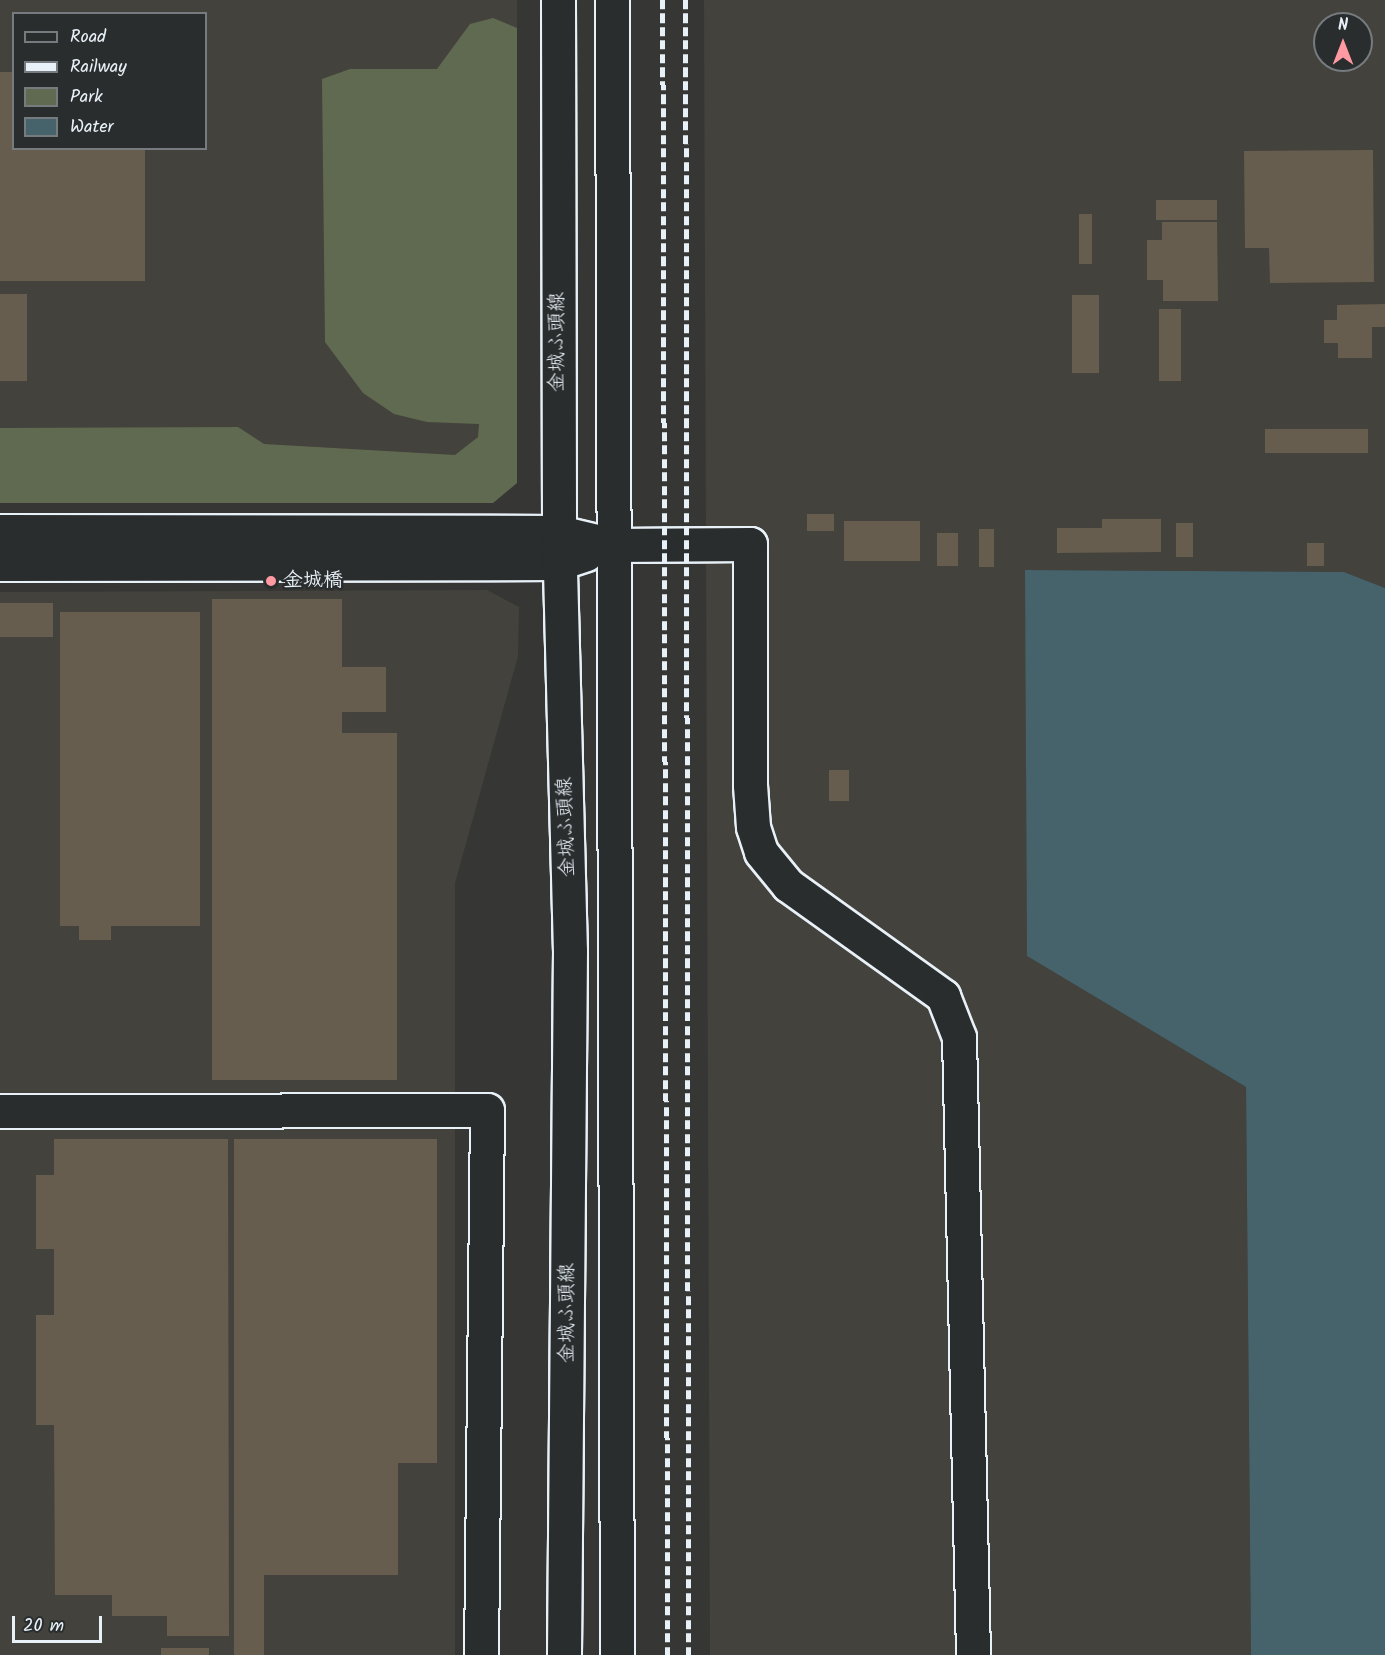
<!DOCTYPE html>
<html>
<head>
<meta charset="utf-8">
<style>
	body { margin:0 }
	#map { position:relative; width:1385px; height:1655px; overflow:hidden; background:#363734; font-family:Kalam,"Klee One",sans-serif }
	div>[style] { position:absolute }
	.built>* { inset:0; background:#44423c }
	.green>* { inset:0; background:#606a50 }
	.water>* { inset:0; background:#46626a }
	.building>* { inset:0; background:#665d4e; transform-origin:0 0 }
	.roads { filter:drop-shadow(2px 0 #e8f1f8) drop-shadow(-2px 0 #e8f1f8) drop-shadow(0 2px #e8f1f8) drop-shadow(0 -2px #e8f1f8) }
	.secondary>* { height:33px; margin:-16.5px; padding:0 16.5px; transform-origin:16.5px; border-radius:16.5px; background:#2a2d2e }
	.primary>* { height:33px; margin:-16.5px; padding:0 16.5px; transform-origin:16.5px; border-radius:16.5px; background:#2a2d2e }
	.rail>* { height:4.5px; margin-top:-2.25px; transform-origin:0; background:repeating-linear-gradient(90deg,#e8f1f8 0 9px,transparent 0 13.5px) }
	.dots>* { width:16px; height:16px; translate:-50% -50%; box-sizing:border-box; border:3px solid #2a2d2e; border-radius:50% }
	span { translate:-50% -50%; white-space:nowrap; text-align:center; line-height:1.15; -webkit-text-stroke:5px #2a2d2e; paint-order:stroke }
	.street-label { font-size:20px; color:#e8f1f8 }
	.poi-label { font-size:20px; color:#e8f1f8; font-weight:700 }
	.left { translate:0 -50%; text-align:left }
	.legend { position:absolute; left:12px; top:12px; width:195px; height:138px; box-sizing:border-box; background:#2a2d2e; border:2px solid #767b7f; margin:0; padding:8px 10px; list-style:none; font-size:18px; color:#e8f1f8 }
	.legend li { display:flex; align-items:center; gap:12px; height:30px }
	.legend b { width:30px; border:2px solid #767b7f }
	.north { position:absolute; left:1313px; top:12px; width:60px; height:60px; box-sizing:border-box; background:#2a2d2e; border:2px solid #767b7f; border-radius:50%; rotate:0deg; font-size:16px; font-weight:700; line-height:24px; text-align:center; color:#e8f1f8 }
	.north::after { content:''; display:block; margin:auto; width:21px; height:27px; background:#ff9aa2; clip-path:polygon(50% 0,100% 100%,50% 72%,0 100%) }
	.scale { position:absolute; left:12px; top:1616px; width:90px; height:27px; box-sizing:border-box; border:3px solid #e8f1f8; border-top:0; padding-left:8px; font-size:18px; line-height:21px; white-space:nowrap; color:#e8f1f8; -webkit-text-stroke:4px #2a2d2e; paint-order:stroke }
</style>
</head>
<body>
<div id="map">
	<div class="built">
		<div style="clip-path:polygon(evenodd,0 0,517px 0,517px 483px,493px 503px,0 503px,0 0,14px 14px,206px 14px,206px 148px,14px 148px,14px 14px)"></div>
		<div style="clip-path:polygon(evenodd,704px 0,1385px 0,1385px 588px,1344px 572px,1026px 570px,1027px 956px,1246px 1087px,1251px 1655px,710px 1655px,704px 0,1325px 24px,1361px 24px,1361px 60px,1325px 60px,1325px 24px)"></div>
		<div style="clip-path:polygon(487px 590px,519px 607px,518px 656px,455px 883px,455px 1655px,0 1655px,0 592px)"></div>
	</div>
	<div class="green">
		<div style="clip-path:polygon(493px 18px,517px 28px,517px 483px,493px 503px,0 503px,0 428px,238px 427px,264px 444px,455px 455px,478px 437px,479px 424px,427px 422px,394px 414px,363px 393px,325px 342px,322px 79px,350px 69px,437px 69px,470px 24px)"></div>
	</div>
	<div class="water">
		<div style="clip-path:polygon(1025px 570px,1344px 572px,1385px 588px,1385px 1655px,1251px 1655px,1246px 1087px,1027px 956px)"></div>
	</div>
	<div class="building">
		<div style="clip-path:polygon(0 72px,14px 72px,14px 148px,145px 148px,145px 281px,0 281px)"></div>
		<div style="clip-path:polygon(1373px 150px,1374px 282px,1270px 283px,1269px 248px,1245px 248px,1244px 151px)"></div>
		<div style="left:1156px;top:200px;width:61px;height:20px"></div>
		<div style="left:1079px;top:214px;width:13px;height:50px"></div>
		<div style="clip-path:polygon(1162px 222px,1217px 222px,1218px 301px,1163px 301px,1163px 280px,1147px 280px,1147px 240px,1162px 240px)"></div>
		<div style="left:0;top:294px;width:27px;height:87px"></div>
		<div style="left:1072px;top:295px;width:27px;height:78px"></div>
		<div style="clip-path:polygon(1385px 304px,1385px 327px,1372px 327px,1372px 358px,1338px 358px,1338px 343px,1324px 343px,1324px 320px,1337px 320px,1337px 305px)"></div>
		<div style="left:1159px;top:309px;width:22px;height:72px"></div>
		<div style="left:1368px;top:429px;width:24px;height:103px;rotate:90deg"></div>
		<div style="left:807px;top:514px;width:27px;height:17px"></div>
		<div style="clip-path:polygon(1102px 519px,1161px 519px,1161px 552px,1057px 553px,1057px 528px,1102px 528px)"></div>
		<div style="left:844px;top:521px;width:76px;height:40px"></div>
		<div style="left:1176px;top:523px;width:17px;height:34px"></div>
		<div style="left:979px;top:529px;width:15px;height:38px"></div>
		<div style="left:937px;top:533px;width:21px;height:33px"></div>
		<div style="left:1324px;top:543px;width:23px;height:17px;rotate:90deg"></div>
		<div style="clip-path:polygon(212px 599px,342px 599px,342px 667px,386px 667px,386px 712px,342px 712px,342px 733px,397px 733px,397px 1080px,212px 1080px)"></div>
		<div style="left:0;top:603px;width:53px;height:34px"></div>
		<div style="clip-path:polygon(60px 612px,200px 612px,200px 926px,111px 926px,111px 940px,79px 940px,79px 926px,60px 926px)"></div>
		<div style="left:829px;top:770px;width:20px;height:31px"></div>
		<div style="clip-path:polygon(54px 1139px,228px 1139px,229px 1636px,167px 1636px,167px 1616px,112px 1616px,112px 1595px,55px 1595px,54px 1425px,36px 1425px,36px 1315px,54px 1315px,54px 1249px,36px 1249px,36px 1175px,54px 1175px)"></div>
		<div style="clip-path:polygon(234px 1139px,437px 1139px,437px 1463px,398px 1463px,398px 1575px,264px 1575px,264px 1655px,234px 1655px)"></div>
		<div style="left:161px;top:1648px;width:48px;height:7px"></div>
	</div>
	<div class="roads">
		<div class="secondary">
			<div style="left:0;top:531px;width:559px;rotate:0.1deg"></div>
			<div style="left:559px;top:532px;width:56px;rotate:13.5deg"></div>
			<div style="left:613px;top:545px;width:137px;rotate:-0.4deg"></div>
			<div style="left:750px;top:544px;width:241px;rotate:90deg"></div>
			<div style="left:750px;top:785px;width:42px;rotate:85.9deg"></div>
			<div style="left:753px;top:827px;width:26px;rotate:72deg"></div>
			<div style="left:761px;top:852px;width:43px;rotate:50.7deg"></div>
			<div style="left:788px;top:885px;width:191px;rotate:35.6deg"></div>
			<div style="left:943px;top:996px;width:44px;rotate:68.7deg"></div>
			<div style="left:959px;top:1037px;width:618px;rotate:88.7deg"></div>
			<div style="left:0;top:564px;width:559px;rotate:-0.1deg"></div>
			<div style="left:559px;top:563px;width:28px;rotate:-18deg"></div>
			<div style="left:0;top:1111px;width:487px;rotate:-0.1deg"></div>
			<div style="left:487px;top:1110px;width:545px;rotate:90.63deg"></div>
		</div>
		<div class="primary">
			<div style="left:558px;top:0;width:532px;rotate:89.89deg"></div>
			<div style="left:559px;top:532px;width:419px;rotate:88.5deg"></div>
			<div style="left:570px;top:951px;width:704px;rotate:90.49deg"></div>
			<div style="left:612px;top:0;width:1655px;rotate:89.83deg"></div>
		</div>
	</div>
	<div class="rail">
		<div style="left:663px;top:0;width:1655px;rotate:89.83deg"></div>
		<div style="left:686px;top:0;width:1655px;rotate:89.9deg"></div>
	</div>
	<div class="dots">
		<div style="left:271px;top:581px;background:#ff9aa2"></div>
	</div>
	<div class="street-label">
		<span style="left:558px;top:342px;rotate:-90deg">金城ふ頭線</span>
		<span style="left:567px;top:827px;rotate:-92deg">金城ふ頭線</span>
		<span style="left:568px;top:1313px;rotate:-90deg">金城ふ頭線</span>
	</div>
	<div class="poi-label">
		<span class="left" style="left:283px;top:581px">金城橋</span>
	</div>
	<ul class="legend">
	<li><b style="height:8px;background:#2a2d2e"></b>Road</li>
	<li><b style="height:8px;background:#e8f1f8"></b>Railway</li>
	<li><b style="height:16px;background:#606a50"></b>Park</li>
	<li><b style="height:16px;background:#46626a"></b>Water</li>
	</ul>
	<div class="north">N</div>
	<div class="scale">20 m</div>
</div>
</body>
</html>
